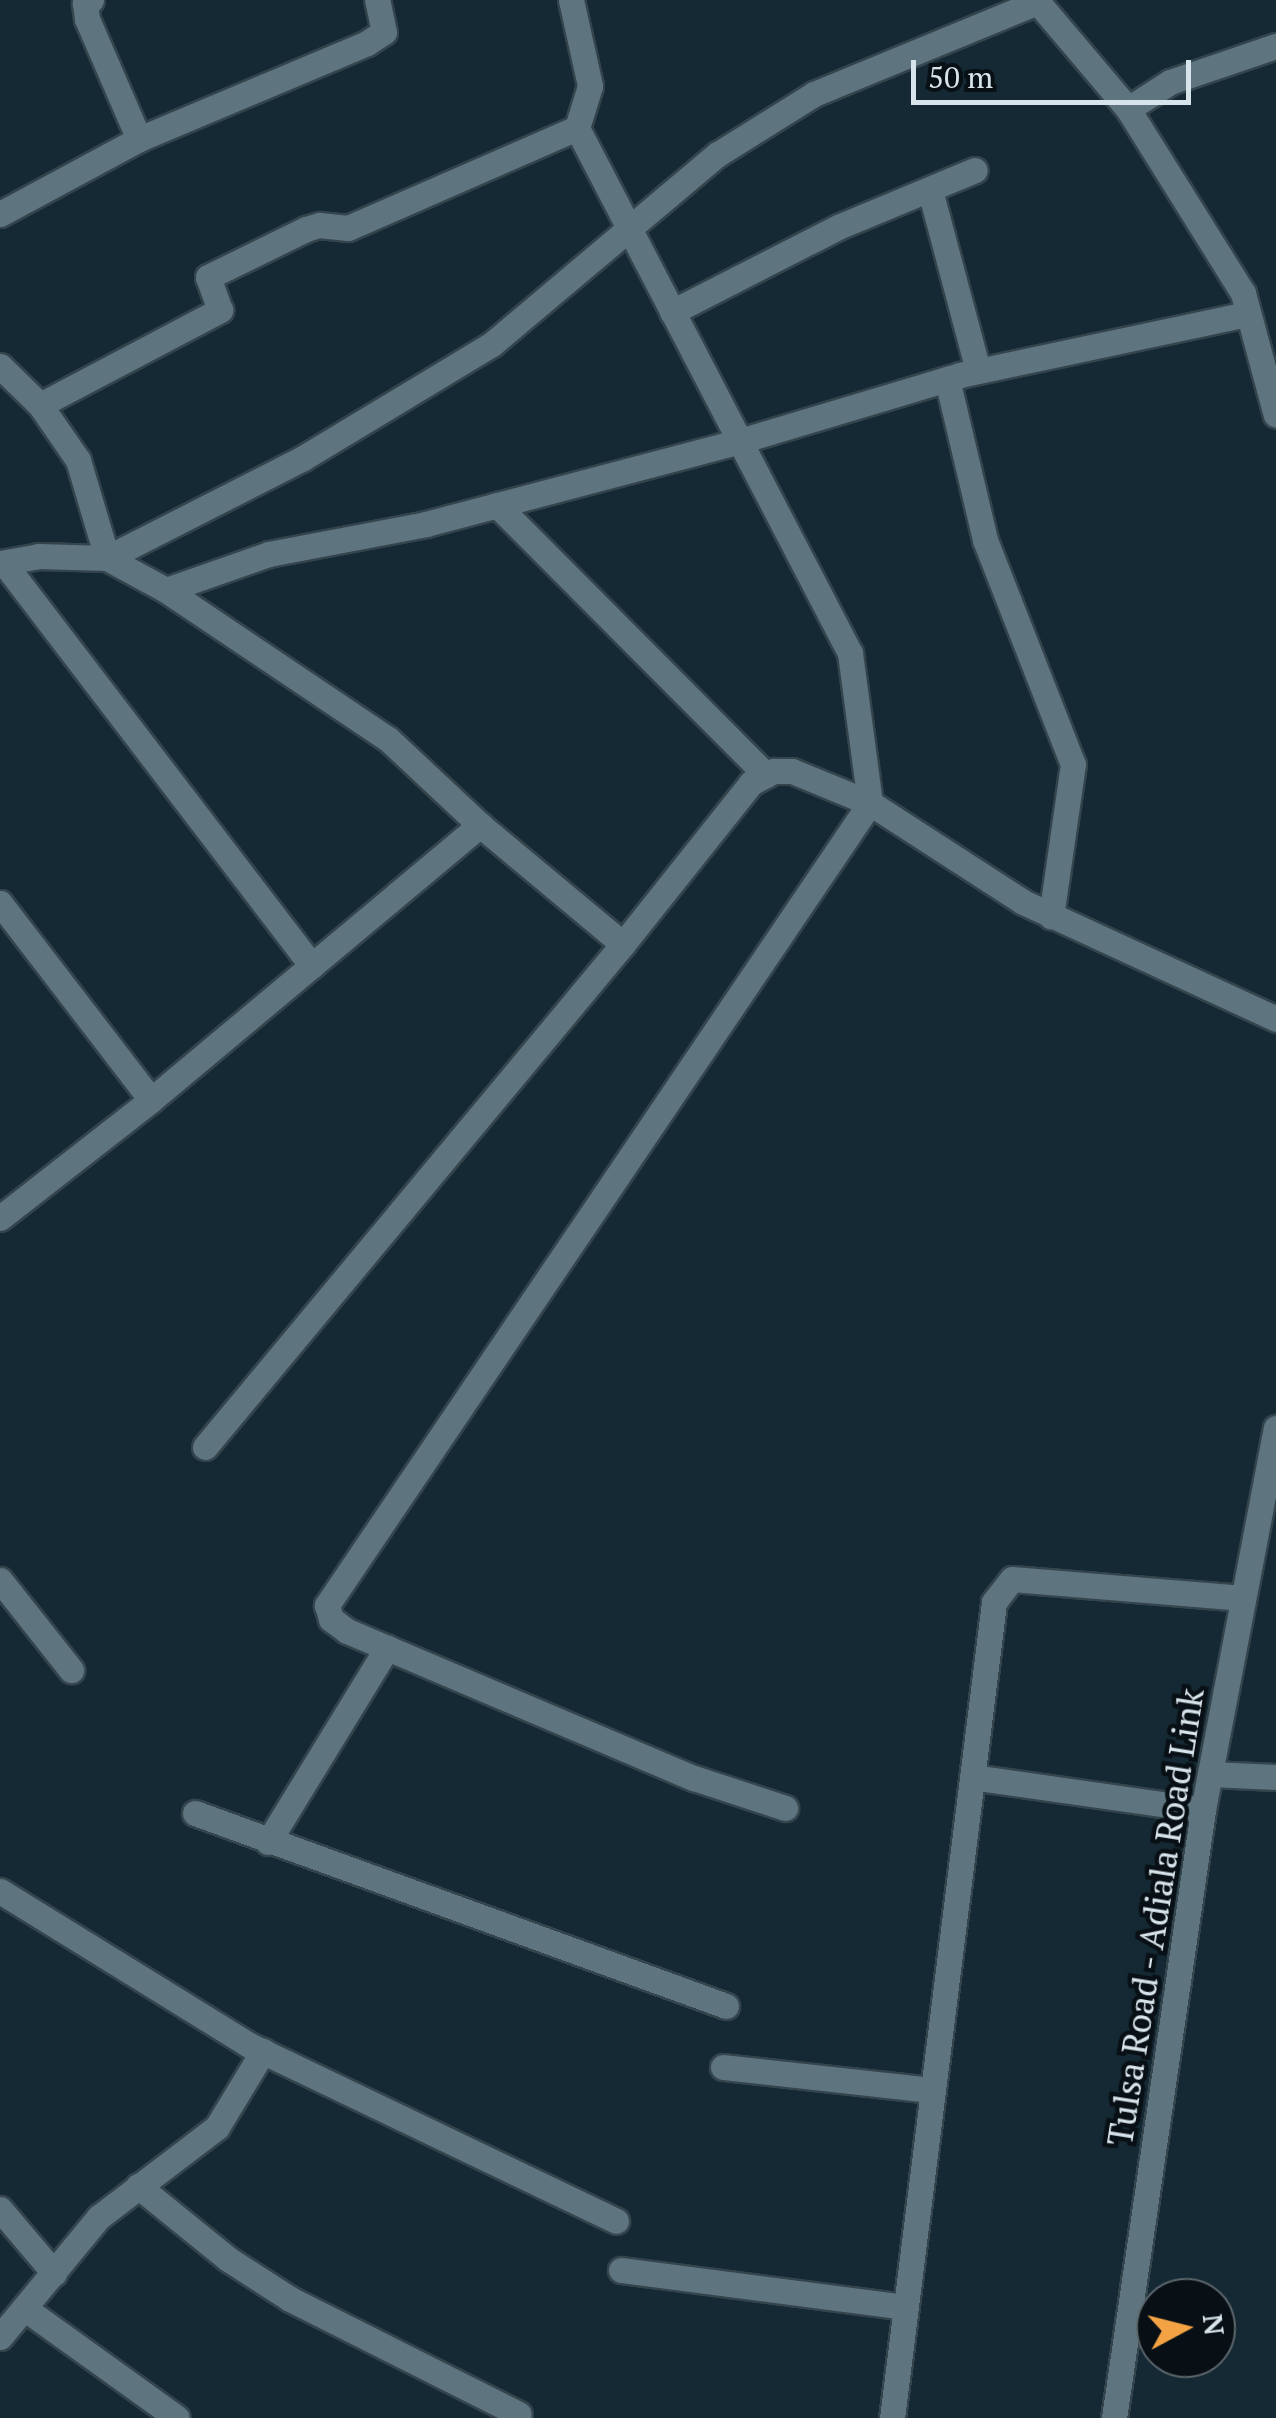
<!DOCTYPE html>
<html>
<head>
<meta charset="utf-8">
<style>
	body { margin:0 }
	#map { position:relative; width:1276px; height:2418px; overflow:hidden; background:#142933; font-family:"PT Serif",serif }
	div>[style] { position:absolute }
	.roads { filter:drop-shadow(2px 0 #34444c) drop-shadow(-2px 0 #34444c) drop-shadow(0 2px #34444c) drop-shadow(0 -2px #34444c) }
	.street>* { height:25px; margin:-12.5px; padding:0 12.5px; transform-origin:12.5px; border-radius:12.5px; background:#5e7580 }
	span { translate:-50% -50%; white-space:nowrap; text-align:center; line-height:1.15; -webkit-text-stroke:9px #081015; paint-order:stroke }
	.street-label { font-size:35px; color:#d8e4eb }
	.north { position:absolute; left:1136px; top:2278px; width:100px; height:100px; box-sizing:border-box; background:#081015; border:2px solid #5b656b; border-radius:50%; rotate:83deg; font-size:28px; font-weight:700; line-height:40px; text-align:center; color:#d8e4eb }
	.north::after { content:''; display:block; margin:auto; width:35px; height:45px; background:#f4a344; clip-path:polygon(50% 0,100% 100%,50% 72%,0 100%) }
	.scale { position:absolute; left:911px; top:60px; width:280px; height:45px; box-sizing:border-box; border:5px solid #d8e4eb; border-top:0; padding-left:12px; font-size:30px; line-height:35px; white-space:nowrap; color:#d8e4eb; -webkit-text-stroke:8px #081015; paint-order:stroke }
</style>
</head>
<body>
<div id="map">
	<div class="roads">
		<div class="street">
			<div style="left:91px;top:0;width:7px;rotate:153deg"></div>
			<div style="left:85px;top:3px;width:16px;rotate:83deg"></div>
			<div style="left:87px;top:19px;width:131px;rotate:66.6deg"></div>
			<div style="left:571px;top:0;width:88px;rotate:77.5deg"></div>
			<div style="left:590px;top:86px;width:44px;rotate:107.2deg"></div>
			<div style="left:577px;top:128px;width:592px;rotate:62.53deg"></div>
			<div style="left:850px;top:653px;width:151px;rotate:82.4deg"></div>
			<div style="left:870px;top:803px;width:969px;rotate:124.1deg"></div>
			<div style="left:327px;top:1605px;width:15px;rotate:74deg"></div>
			<div style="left:331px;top:1619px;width:20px;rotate:37deg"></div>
			<div style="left:347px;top:1631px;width:377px;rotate:23deg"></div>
			<div style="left:694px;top:1778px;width:96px;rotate:18.2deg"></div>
			<div style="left:1036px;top:0;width:143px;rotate:49.8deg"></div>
			<div style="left:1128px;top:109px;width:217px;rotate:58deg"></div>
			<div style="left:1243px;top:293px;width:126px;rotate:74.9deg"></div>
			<div style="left:1128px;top:109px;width:50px;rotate:-32.7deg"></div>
			<div style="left:1170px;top:82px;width:112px;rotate:-18.8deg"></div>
			<div style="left:930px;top:190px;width:187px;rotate:75.1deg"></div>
			<div style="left:0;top:214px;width:158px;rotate:-28.3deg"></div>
			<div style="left:139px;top:139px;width:247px;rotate:-22.8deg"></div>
			<div style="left:367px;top:43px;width:20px;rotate:-33deg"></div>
			<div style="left:384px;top:32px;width:33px;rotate:-102deg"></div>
			<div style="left:672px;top:312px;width:186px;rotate:-27.1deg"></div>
			<div style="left:838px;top:227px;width:148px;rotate:-22.6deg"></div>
			<div style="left:0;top:366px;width:56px;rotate:44.3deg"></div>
			<div style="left:40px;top:405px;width:67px;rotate:55.4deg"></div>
			<div style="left:78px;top:460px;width:102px;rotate:73.5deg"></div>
			<div style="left:107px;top:558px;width:220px;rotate:-27deg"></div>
			<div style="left:303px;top:458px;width:221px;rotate:-31.1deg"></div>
			<div style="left:492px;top:344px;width:295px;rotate:-40.1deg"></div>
			<div style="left:718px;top:154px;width:113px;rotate:-32deg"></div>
			<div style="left:814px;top:94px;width:241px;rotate:-22.4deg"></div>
			<div style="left:947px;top:379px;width:165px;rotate:76.7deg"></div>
			<div style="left:985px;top:540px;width:241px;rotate:68.6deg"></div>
			<div style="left:1073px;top:764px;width:154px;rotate:98.2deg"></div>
			<div style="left:40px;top:405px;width:204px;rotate:-27.8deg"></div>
			<div style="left:220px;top:310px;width:35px;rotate:-110deg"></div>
			<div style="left:208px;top:277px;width:109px;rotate:-26.1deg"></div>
			<div style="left:306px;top:229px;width:14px;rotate:-17deg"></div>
			<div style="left:319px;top:225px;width:29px;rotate:6deg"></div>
			<div style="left:348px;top:228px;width:250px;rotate:-23.6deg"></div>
			<div style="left:497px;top:505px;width:381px;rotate:45.1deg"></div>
			<div style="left:0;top:563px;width:39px;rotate:-10deg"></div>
			<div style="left:38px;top:556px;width:69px;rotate:1.7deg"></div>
			<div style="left:107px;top:558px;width:67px;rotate:28.5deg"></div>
			<div style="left:166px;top:590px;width:267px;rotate:33.9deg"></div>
			<div style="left:388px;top:739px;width:126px;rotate:43.1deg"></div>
			<div style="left:480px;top:825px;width:186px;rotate:39.8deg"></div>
			<div style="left:623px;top:944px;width:206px;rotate:-51.5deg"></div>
			<div style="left:751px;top:783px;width:26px;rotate:-28deg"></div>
			<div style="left:774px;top:771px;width:18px"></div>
			<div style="left:792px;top:771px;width:84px;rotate:22.3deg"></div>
			<div style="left:870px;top:803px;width:182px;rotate:32.9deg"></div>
			<div style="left:1023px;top:902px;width:279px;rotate:24.8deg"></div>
			<div style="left:4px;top:563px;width:507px;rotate:52.61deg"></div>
			<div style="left:166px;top:590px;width:109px;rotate:-19.3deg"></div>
			<div style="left:269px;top:554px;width:160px;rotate:-10.8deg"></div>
			<div style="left:426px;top:524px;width:322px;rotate:-14.8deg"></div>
			<div style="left:737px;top:442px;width:233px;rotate:-16.7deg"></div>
			<div style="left:960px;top:375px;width:294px;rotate:-12deg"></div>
			<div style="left:0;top:903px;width:248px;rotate:52.5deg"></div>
			<div style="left:0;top:1218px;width:192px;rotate:-38deg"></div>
			<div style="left:151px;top:1100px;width:429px;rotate:-39.9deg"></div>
			<div style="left:205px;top:1447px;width:654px;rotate:-50.27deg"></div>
			<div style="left:0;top:1580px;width:115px;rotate:51.7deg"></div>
			<div style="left:1210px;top:1774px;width:66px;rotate:2.6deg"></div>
			<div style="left:972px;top:1777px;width:233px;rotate:8.1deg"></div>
			<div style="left:195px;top:1813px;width:565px;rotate:19.97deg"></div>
			<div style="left:268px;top:1842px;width:228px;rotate:-58.5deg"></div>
			<div style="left:0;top:1891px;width:293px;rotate:31.7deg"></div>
			<div style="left:249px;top:2045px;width:407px;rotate:25.6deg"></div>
			<div style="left:723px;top:2067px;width:211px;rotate:6.3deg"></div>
			<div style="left:138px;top:2186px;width:116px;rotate:39deg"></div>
			<div style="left:228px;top:2259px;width:74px;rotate:32.8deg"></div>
			<div style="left:290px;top:2299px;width:256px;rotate:26.7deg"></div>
			<div style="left:0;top:2209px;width:84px;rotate:49.8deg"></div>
			<div style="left:621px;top:2270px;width:287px;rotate:7.4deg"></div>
			<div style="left:24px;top:2308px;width:188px;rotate:35.7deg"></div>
			<div style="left:0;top:2337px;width:156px;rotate:-50.5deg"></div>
			<div style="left:99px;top:2217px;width:148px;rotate:-37.3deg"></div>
			<div style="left:217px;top:2127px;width:89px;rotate:-58.8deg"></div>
			<div style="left:892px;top:2418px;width:822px;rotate:-82.87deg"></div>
			<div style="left:994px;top:1602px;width:29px;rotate:-52deg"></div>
			<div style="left:1012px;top:1579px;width:232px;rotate:4.7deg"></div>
			<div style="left:1114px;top:2418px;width:614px;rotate:-81.67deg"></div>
			<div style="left:1203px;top:1810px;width:389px;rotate:-79.2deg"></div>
		</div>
	</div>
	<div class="street-label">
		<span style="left:1155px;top:1917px;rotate:-81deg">Tulsa Road - Adiala Road Link</span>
	</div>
	<div class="north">N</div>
	<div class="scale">50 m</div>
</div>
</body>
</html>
